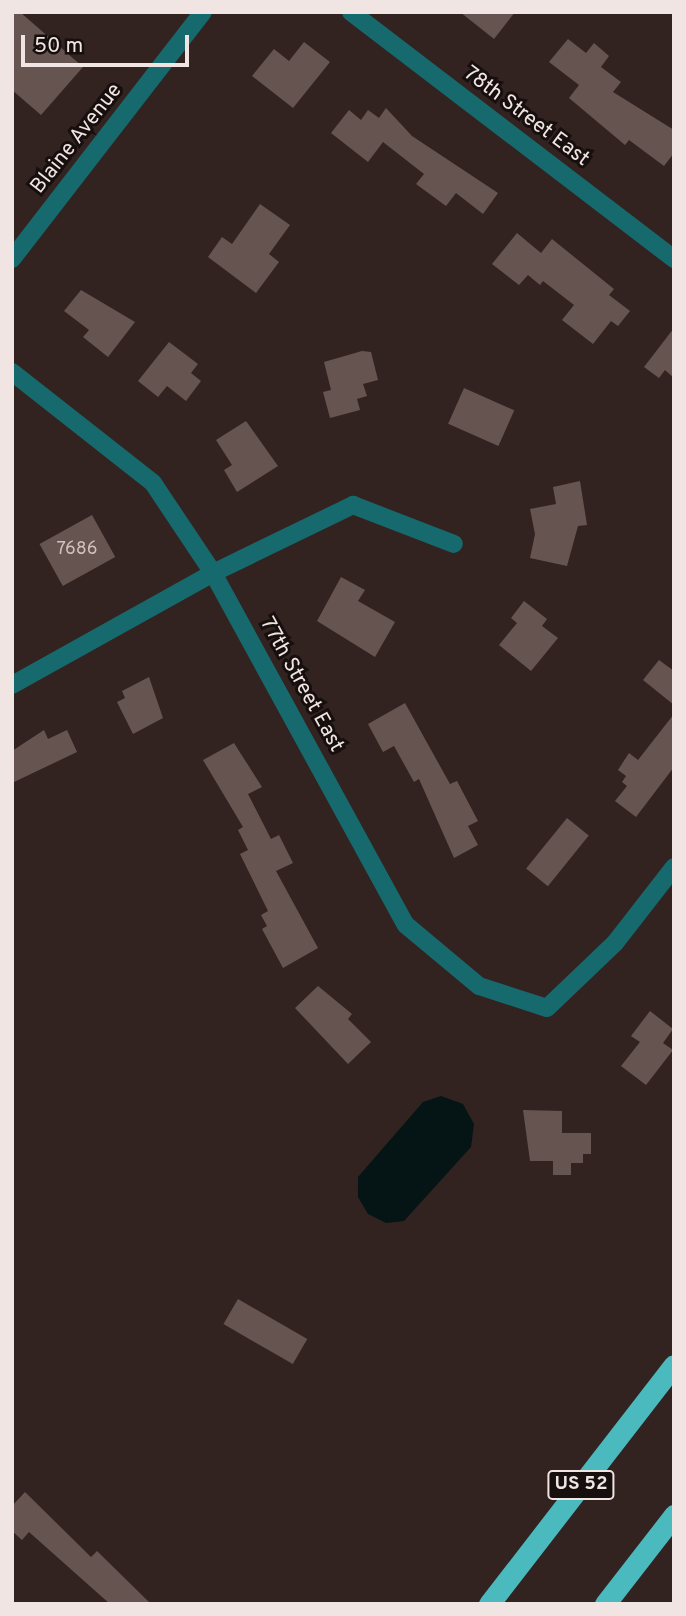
<!DOCTYPE html>
<html>
<head>
<meta charset="utf-8">
<style>
	body { margin:0 }
	#map { position:relative; width:686px; height:1616px; overflow:hidden; background:#332320; font-family:Overpass,sans-serif }
	div>[style] { position:absolute }
	.water>* { inset:0; background:#051415 }
	.building>* { inset:0; background:#665450; transform-origin:0 0 }
	.minor>* { height:18px; margin:-9px; padding:0 9px; transform-origin:9px; border-radius:9px; background:#166a6d }
	.highway>* { height:21px; margin:-10.5px; padding:0 10.5px; transform-origin:10.5px; border-radius:10.5px; background:#4ababf }
	span { translate:-50% -50%; white-space:nowrap; text-align:center; line-height:1.15; -webkit-text-stroke:6px #160f0d; paint-order:stroke }
	.number-label { font-size:18px; color:#cec1be }
	.number-label span { -webkit-text-stroke-width:0 }
	.shield-label span { padding:2px 5px; background:#160f0d; border:2px solid; border-radius:5px; -webkit-text-stroke-width:0 }
	.shield-label { font-size:19px; color:#f0e5e3; font-weight:700 }
	.street-label { font-size:21px; color:#f0e5e3 }
	.frame { position:absolute; inset:0; border:14px solid #f0e5e3; pointer-events:none }
	.scale { position:absolute; left:21px; top:35px; width:168px; height:32px; box-sizing:border-box; border:4px solid #f0e5e3; border-top:0; padding-left:9px; font-size:21px; line-height:24px; white-space:nowrap; color:#f0e5e3; -webkit-text-stroke:5px #160f0d; paint-order:stroke }
</style>
</head>
<body>
<div id="map">
	<div class="water">
		<div style="clip-path:polygon(441px 1096px,463px 1104px,474px 1124px,471px 1147px,404px 1221px,386px 1223px,368px 1214px,358px 1197px,358px 1177px,423px 1102px)"></div>
	</div>
	<div class="building">
		<div style="clip-path:polygon(12px 12px,20px 12px,83px 67px,41px 115px,12px 90px)"></div>
		<div style="clip-path:polygon(460px 12px,515px 12px,494px 39px)"></div>
		<div style="clip-path:polygon(568px 39px,586px 53px,594px 43px,609px 56px,601px 67px,621px 82px,613px 92px,674px 130px,674px 153px,664px 166px,629px 140px,625px 145px,569px 98px,579px 85px,549px 62px)"></div>
		<div style="clip-path:polygon(304px 42px,330px 62px,293px 108px,252px 76px,274px 49px,289px 61px)"></div>
		<div style="clip-path:polygon(386px 108px,412px 136px,498px 193px,483px 214px,456px 193px,446px 206px,416px 184px,424px 174px,383px 142px,368px 162px,331px 133px,349px 110px,361px 120px,368px 110px,379px 118px)"></div>
		<div style="clip-path:polygon(260px 204px,290px 225px,269px 254px,279px 262px,256px 293px,208px 257px,222px 237px,232px 244px)"></div>
		<div style="clip-path:polygon(517px 233px,541px 253px,552px 239px,614px 289px,609px 295px,630px 311px,618px 326px,611px 321px,593px 344px,562px 320px,574px 305px,543px 281px,540px 285px,528px 275px,519px 285px,492px 264px)"></div>
		<div style="clip-path:polygon(81px 290px,135px 322px,108px 357px,83px 337px,89px 330px,64px 311px)"></div>
		<div style="clip-path:polygon(674px 328px,674px 378px,665px 370px,659px 378px,644px 367px)"></div>
		<div style="clip-path:polygon(169px 342px,198px 364px,191px 373px,201px 381px,186px 401px,167px 386px,158px 397px,138px 381px)"></div>
		<div style="clip-path:polygon(362px 351px,371px 352px,378px 380px,363px 384px,367px 396px,357px 399px,360px 410px,330px 418px,323px 392px,331px 390px,324px 362px)"></div>
		<div style="left:464px;top:388px;width:55px;height:39px;rotate:24deg"></div>
		<div style="clip-path:polygon(246px 421px,278px 466px,237px 492px,224px 470px,232px 465px,216px 440px)"></div>
		<div style="clip-path:polygon(580px 481px,587px 525px,578px 526px,567px 566px,530px 558px,535px 534px,530px 509px,556px 504px,553px 487px)"></div>
		<div style="left:92px;top:515px;width:48px;height:60px;rotate:61deg"></div>
		<div style="clip-path:polygon(341px 577px,365px 590px,358px 601px,395px 622px,375px 657px,317px 621px)"></div>
		<div style="clip-path:polygon(524px 601px,547px 619px,542px 626px,558px 638px,531px 671px,499px 645px,517px 623px,511px 618px)"></div>
		<div style="clip-path:polygon(659px 660px,674px 671px,674px 705px,643px 680px)"></div>
		<div style="clip-path:polygon(149px 677px,163px 718px,133px 734px,117px 702px,125px 698px,122px 691px)"></div>
		<div style="clip-path:polygon(405px 703px,450px 784px,457px 781px,478px 821px,468px 826px,478px 845px,454px 858px,419px 779px,414px 782px,394px 746px,383px 752px,368px 724px)"></div>
		<div style="clip-path:polygon(674px 714px,674px 767px,636px 817px,615px 801px,627px 786px,622px 782px,626px 776px,618px 770px,629px 753px,638px 760px)"></div>
		<div style="clip-path:polygon(44px 730px,48px 739px,67px 730px,77px 752px,12px 783px,12px 751px)"></div>
		<div style="clip-path:polygon(234px 743px,262px 787px,248px 794px,271px 839px,279px 835px,293px 863px,276px 871px,318px 948px,283px 968px,262px 929px,267px 926px,261px 915px,268px 911px,240px 854px,248px 850px,238px 830px,243px 827px,203px 760px)"></div>
		<div style="left:567px;top:818px;width:28px;height:65px;rotate:39deg"></div>
		<div style="clip-path:polygon(318px 986px,352px 1014px,348px 1019px,371px 1042px,348px 1064px,295px 1008px)"></div>
		<div style="clip-path:polygon(650px 1011px,673px 1029px,663px 1043px,673px 1050px,646px 1085px,621px 1066px,640px 1042px,631px 1036px)"></div>
		<div style="clip-path:polygon(523px 1110px,562px 1111px,562px 1133px,591px 1133px,591px 1154px,583px 1154px,583px 1163px,571px 1163px,571px 1175px,553px 1175px,553px 1161px,530px 1161px)"></div>
		<div style="left:238px;top:1299px;width:80px;height:29px;rotate:30deg"></div>
		<div style="clip-path:polygon(25px 1492px,91px 1557px,97px 1551px,151px 1604px,110px 1604px,29px 1532px,22px 1540px,12px 1531px,12px 1506px)"></div>
	</div>
	<div class="minor">
		<div style="left:351px;top:12px;width:407px;rotate:37.4deg"></div>
		<div style="left:12px;top:259px;width:312px;rotate:-52.3deg"></div>
		<div style="left:12px;top:372px;width:179px;rotate:38.2deg"></div>
		<div style="left:153px;top:483px;width:108px;rotate:56.3deg"></div>
		<div style="left:213px;top:573px;width:401px;rotate:61.3deg"></div>
		<div style="left:406px;top:925px;width:95px;rotate:39.9deg"></div>
		<div style="left:479px;top:986px;width:71px;rotate:17.9deg"></div>
		<div style="left:547px;top:1008px;width:94px;rotate:-43.7deg"></div>
		<div style="left:615px;top:943px;width:96px;rotate:-52.2deg"></div>
		<div style="left:12px;top:685px;width:230px;rotate:-29.1deg"></div>
		<div style="left:213px;top:573px;width:156px;rotate:-25.9deg"></div>
		<div style="left:353px;top:505px;width:108px;rotate:21.1deg"></div>
	</div>
	<div class="highway">
		<div style="left:489px;top:1604px;width:302px;rotate:-52.3deg"></div>
		<div style="left:605px;top:1604px;width:113px;rotate:-52.2deg"></div>
	</div>
	<div class="number-label">
		<span style="left:77px;top:550px">7686</span>
	</div>
	<div class="shield-label">
		<span style="left:581px;top:1485px">US 52</span>
	</div>
	<div class="street-label">
		<span style="left:526px;top:117px;rotate:37deg">78th Street East</span>
		<span style="left:77px;top:139px;rotate:-52deg">Blaine Avenue</span>
		<span style="left:301px;top:685px;rotate:61deg">77th Street East</span>
	</div>
	<div class="frame"></div>
	<div class="scale">50 m</div>
</div>
</body>
</html>
